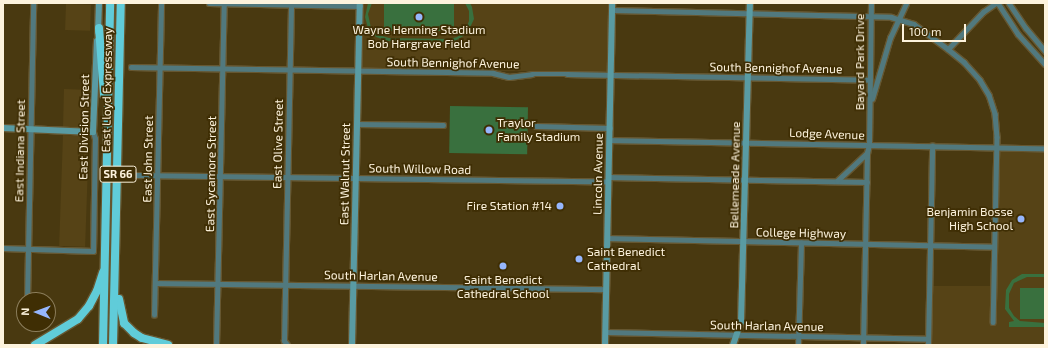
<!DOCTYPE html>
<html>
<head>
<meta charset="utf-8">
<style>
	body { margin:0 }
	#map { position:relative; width:1048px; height:348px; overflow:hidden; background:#493910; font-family:"Exo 2",sans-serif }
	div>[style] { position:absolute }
	.built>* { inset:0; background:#564316; transform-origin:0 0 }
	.green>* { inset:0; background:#39703e; transform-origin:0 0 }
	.roads { filter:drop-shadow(1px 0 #665731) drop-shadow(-1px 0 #665731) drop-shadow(0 1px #665731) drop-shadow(0 -1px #665731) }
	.street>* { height:4.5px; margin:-2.25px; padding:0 2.25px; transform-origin:2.25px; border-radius:2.25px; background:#51797e }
	.secondary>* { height:6px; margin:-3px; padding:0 3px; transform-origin:3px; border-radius:3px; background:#599ba3 }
	.highway>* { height:8px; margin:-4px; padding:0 4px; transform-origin:4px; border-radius:4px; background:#60ccd9 }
	.dots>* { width:11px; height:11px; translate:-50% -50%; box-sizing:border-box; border:2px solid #3f2e04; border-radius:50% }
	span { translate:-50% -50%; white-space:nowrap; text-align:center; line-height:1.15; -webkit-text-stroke:3.5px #3f2e04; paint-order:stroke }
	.shield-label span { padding:1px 3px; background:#3f2e04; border:1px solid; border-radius:3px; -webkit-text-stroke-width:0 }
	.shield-label { font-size:11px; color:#fdf3dd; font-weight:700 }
	.poi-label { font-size:12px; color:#fdf3dd }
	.left { translate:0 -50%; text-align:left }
	.right { translate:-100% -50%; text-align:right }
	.street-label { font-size:12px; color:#fdf3dd }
	.frame { position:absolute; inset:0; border:4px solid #fdf3dd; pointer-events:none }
	.north { position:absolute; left:16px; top:292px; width:40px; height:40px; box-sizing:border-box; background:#3f2e04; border:1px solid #8b7d5b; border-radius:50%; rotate:271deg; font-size:11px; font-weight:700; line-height:16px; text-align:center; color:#fdf3dd }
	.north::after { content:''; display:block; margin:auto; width:14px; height:18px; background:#96b6fd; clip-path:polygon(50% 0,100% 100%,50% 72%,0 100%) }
	.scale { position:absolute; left:902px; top:24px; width:64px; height:18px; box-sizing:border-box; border:2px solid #fdf3dd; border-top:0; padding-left:5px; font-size:12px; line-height:14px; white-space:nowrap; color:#fdf3dd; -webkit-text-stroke:3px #3f2e04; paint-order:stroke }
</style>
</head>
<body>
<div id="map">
	<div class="built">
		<div style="left:360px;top:3px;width:252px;height:68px"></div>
		<div style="left:66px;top:4px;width:25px;height:26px;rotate:2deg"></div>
		<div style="clip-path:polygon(64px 89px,90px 90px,89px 126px,87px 128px,63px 127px)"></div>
		<div style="left:63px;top:135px;width:26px;height:111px;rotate:2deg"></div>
		<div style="clip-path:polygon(999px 151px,1045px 153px,1045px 345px,931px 345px,933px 286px,996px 286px)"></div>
	</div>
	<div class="green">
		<div style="clip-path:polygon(368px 3px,372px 3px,368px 14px,371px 28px,379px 35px,389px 38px,450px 39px,457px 37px,465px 31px,469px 21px,469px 11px,465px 3px,470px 3px,472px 7px,474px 19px,467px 34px,453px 42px,387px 41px,376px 37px,368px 28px,365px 17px)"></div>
		<div style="left:384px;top:3px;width:70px;height:28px"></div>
		<div style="left:450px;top:106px;width:78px;height:47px;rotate:1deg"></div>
		<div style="clip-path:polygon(1022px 274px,1045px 274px,1045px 277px,1027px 277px,1014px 283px,1009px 294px,1009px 308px,1014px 316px,1020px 321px,1045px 323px,1045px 327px,1009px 327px,1009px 322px,1014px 321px,1005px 309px,1006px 290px,1012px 280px)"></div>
		<div style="left:1020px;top:288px;width:25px;height:31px"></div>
	</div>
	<div class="roads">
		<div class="street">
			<div style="left:209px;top:3px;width:151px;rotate:1.1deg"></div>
			<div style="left:998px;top:3px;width:37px;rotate:57deg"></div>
			<div style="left:1018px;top:34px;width:40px;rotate:48deg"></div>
			<div style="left:1009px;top:3px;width:30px;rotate:56deg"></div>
			<div style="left:1026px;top:28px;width:30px;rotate:50deg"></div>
			<div style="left:612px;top:10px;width:279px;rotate:1.4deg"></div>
			<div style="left:891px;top:17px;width:24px;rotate:17deg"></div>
			<div style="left:914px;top:24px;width:42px;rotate:36.3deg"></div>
			<div style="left:948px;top:49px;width:21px;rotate:39deg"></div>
			<div style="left:964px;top:62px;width:24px;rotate:48deg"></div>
			<div style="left:980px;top:80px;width:17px;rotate:59deg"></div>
			<div style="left:989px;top:95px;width:20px;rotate:72deg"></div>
			<div style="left:995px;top:114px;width:23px;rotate:85deg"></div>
			<div style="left:997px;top:137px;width:185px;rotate:91.2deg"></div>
			<div style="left:948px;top:49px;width:51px;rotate:-46.6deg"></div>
			<div style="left:983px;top:12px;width:16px;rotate:-35deg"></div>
			<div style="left:131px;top:67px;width:362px;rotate:0.9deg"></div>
			<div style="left:493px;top:73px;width:16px;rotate:14deg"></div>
			<div style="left:509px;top:77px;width:23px;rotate:-7deg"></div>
			<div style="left:532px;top:74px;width:35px"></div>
			<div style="left:567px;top:74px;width:303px;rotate:1.1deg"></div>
			<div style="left:872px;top:99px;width:64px;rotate:-73.6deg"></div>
			<div style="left:890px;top:38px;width:38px;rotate:-65deg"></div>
			<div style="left:357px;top:124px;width:86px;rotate:0.7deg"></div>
			<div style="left:536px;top:126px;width:74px;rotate:1.5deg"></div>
			<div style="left:609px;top:140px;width:436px;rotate:1.1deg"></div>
			<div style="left:135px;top:175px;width:473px;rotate:0.8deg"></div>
			<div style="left:608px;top:177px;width:259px;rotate:1.1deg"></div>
			<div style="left:837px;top:181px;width:41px;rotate:-43deg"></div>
			<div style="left:867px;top:153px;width:8px;rotate:-76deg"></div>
			<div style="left:869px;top:145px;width:142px;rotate:-89.2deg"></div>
			<div style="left:607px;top:238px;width:387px;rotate:1.3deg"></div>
			<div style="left:3px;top:248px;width:90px;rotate:1.9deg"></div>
			<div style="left:93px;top:251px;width:112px;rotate:-89deg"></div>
			<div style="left:95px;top:139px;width:7px;rotate:-106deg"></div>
			<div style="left:155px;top:283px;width:451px;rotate:0.8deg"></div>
			<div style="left:27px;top:300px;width:297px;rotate:-88.8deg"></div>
			<div style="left:154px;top:315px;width:312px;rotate:-88.7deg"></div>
			<div style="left:605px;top:332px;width:323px;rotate:1.2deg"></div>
			<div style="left:216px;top:345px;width:342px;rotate:-88.7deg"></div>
			<div style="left:287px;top:345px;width:5px;rotate:-127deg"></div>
			<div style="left:284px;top:341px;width:338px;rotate:-88.8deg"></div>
			<div style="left:798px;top:345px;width:102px;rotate:-88.3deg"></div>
			<div style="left:863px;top:345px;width:192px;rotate:-88.8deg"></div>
			<div style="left:928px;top:345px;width:199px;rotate:-88.8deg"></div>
		</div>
		<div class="secondary">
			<div style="left:98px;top:32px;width:29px;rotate:-88deg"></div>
			<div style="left:3px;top:128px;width:90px;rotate:2.5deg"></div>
			<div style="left:93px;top:132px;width:91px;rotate:-87.5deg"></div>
			<div style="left:352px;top:345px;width:342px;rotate:-88.7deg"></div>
			<div style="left:605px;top:345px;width:342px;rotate:-88.8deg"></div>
			<div style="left:733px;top:345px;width:24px;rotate:-71deg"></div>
			<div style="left:741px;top:322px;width:319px;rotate:-88.4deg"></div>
		</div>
		<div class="highway">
			<div style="left:99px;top:28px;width:67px;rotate:85.7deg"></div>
			<div style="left:119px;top:299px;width:25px;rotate:78deg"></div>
			<div style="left:124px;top:323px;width:14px;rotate:45deg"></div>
			<div style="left:134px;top:333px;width:9px;rotate:32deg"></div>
			<div style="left:142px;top:338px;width:27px;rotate:15deg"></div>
			<div style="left:35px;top:345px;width:50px;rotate:-31.2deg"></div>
			<div style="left:78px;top:319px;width:17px;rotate:-50deg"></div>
			<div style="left:89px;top:306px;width:17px;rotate:-62deg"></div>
			<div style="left:97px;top:291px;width:20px;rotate:-72deg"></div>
			<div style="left:103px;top:345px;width:342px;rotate:-88.8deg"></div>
			<div style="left:113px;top:345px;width:342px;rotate:-88.7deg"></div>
		</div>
	</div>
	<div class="dots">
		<div style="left:419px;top:17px;background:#96b6fd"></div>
		<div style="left:489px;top:130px;background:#96b6fd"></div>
		<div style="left:560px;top:206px;background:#96b6fd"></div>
		<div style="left:1021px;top:219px;background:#96b6fd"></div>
		<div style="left:579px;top:259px;background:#96b6fd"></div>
		<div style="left:503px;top:266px;background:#96b6fd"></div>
	</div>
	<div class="shield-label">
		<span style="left:118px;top:174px">SR 66</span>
	</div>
	<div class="poi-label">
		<span style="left:419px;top:37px">Wayne Henning Stadium<br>Bob Hargrave Field</span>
		<span class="left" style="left:497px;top:130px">Traylor<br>Family Stadium</span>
		<span class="right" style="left:552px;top:206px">Fire Station #14</span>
		<span class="right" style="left:1013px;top:219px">Benjamin Bosse<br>High School</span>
		<span class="left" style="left:587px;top:259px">Saint Benedict<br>Cathedral</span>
		<span style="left:503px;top:287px">Saint Benedict<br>Cathedral School</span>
	</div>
	<div class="street-label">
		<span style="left:860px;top:62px;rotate:-90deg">Bayard Park Drive</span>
		<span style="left:453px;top:63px;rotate:1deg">South Bennighof Avenue</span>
		<span style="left:776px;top:68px;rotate:1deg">South Bennighof Avenue</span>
		<span style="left:107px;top:90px;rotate:-89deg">East Lloyd Expressway</span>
		<span style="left:84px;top:127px;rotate:-89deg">East Division Street</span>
		<span style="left:827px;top:134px;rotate:2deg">Lodge Avenue</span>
		<span style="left:278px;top:144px;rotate:-89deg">East Olive Street</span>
		<span style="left:20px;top:151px;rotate:-89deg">East Indiana Street</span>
		<span style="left:148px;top:159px;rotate:-89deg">East John Street</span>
		<span style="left:420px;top:169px;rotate:1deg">South Willow Road</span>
		<span style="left:211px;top:174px;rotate:-89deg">East Sycamore Street</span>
		<span style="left:345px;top:174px;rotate:-89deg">East Walnut Street</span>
		<span style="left:598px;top:174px;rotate:-89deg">Lincoln Avenue</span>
		<span style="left:735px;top:175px;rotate:-89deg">Bellemeade Avenue</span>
		<span style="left:801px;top:233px;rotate:1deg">College Highway</span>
		<span style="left:381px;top:276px;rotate:1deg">South Harlan Avenue</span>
		<span style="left:767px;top:326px;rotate:1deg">South Harlan Avenue</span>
	</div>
	<div class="frame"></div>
	<div class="north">N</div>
	<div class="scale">100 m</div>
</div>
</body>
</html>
